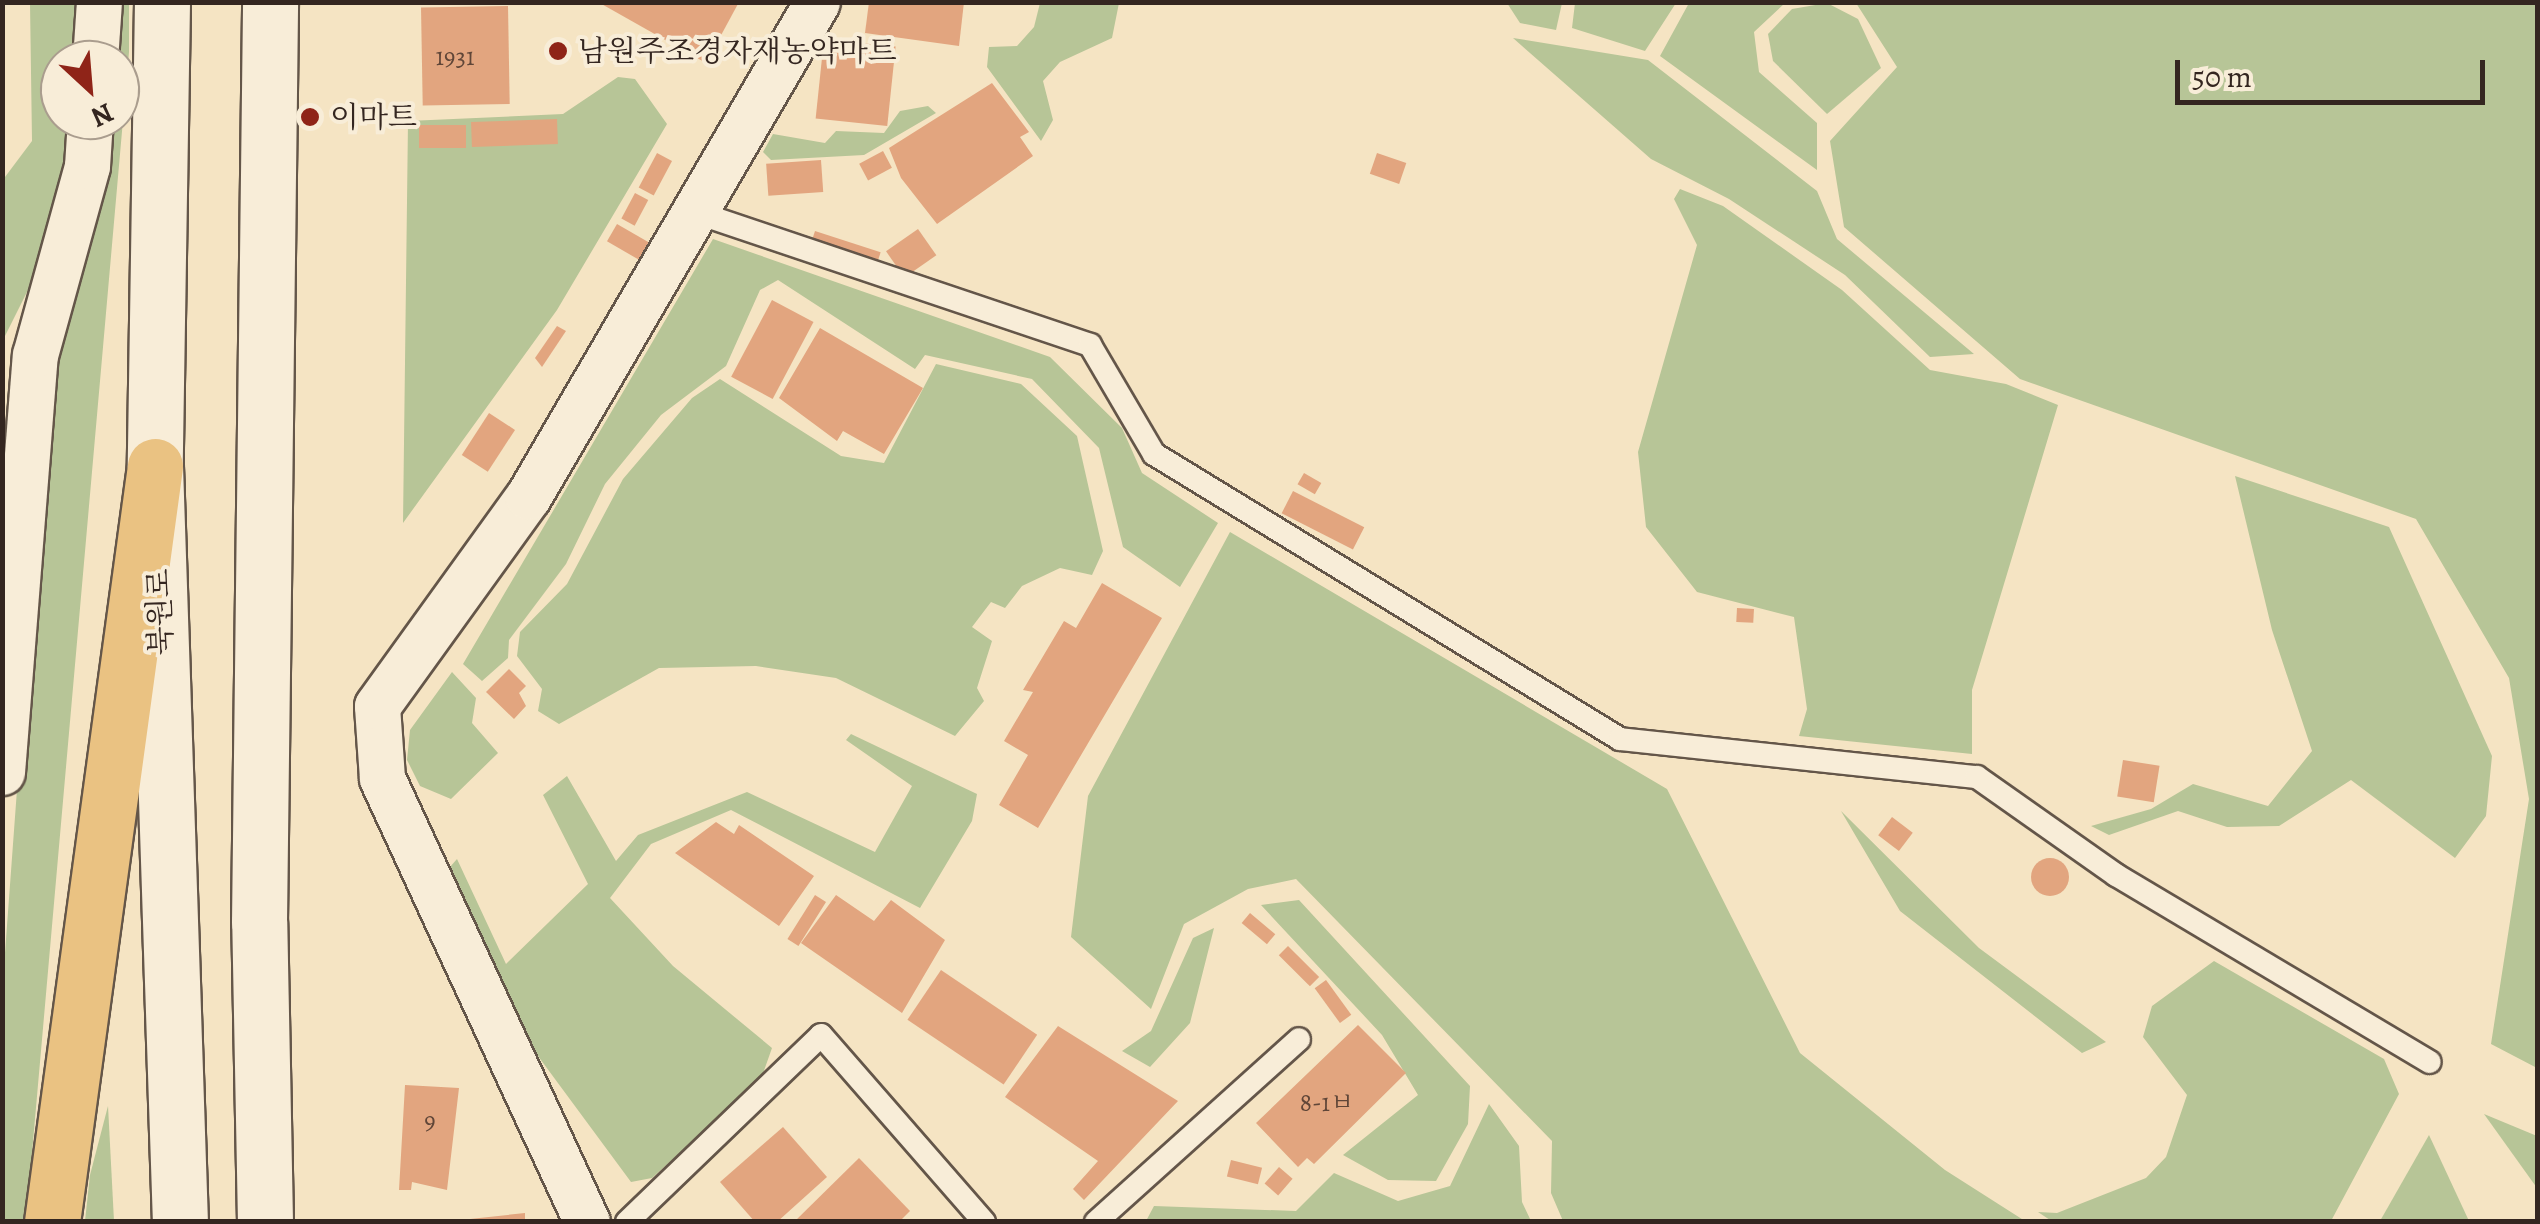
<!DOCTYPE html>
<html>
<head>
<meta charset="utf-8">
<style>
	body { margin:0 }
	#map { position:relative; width:2540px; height:1224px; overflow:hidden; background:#f5e4c3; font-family:Alegreya,"Noto Serif KR",serif }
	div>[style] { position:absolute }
	.green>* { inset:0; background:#b7c597 }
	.building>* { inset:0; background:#e2a57f; transform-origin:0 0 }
	.round { border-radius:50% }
	.roads { filter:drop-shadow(2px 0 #645649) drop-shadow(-2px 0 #645649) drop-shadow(0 2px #645649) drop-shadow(0 -2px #645649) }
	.service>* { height:22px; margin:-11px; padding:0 11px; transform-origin:11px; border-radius:11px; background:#f8edd8 }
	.minor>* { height:45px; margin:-22.5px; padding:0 22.5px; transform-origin:22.5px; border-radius:22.5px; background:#f8edd8 }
	.tertiary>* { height:55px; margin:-27.5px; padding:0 27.5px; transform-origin:27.5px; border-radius:27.5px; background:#f8edd8 }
	.motorway>* { height:55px; margin:-27.5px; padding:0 27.5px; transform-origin:27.5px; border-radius:27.5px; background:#eac282 }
	.dots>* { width:28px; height:28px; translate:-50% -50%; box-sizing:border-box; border:5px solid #f8edd8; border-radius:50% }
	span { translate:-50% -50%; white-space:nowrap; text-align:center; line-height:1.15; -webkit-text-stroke:8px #f8edd8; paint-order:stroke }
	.number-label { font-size:25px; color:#604638 }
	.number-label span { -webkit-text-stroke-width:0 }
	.poi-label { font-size:30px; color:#342620 }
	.left { translate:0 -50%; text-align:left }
	.street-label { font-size:30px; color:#342620 }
	.frame { position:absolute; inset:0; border:5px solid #342620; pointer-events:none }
	.north { position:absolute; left:40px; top:40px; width:100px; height:100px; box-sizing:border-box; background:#f8edd8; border:2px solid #aa9d8e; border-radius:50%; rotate:154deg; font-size:28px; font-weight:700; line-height:40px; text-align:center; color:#342620 }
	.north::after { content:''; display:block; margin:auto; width:35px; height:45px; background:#8f2418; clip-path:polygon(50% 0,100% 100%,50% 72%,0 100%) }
	.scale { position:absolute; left:2175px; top:60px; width:310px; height:45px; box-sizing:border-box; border:5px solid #342620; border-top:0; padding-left:12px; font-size:30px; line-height:35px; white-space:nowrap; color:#342620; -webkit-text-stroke:8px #f8edd8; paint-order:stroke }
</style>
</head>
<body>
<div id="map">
	<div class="green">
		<div style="clip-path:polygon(30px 3px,85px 3px,83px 60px,60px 60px,60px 120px,78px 120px,43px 260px,3px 340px,2px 181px,32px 141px)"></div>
		<div style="clip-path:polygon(114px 3px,129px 3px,129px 52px,26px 1221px,3px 1222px,3px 980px,48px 368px,103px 120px,120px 120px,120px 60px,108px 60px)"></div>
		<div style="clip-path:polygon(1040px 3px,1119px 3px,1112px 38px,1060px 62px,1043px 81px,1053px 120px,1041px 141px,987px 67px,989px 47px,1017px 46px,1034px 27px)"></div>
		<div style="clip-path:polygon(1507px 3px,1562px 3px,1556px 30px,1520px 23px)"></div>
		<div style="clip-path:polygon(1575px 3px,1575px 2px,1676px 3px,1645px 51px,1572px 28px)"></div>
		<div style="clip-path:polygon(1689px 3px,1785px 3px,1754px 32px,1759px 72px,1817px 123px,1817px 170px,1660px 56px)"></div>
		<div style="clip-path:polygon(1827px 3px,1858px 19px,1881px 68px,1827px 114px,1773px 61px,1768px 34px,1792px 9px)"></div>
		<div style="clip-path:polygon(1856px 3px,2537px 3px,2537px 1068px,2491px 1044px,2529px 799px,2509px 678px,2416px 519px,2020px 379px,1844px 227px,1830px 141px,1897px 67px)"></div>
		<div style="clip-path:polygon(1513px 38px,1648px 60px,1817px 191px,1837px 239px,1974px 354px,1930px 357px,1845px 275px,1729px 199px,1651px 159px)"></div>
		<div style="clip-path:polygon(618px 77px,635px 79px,667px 124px,557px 310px,403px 523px,408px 121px,563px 114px)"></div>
		<div style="clip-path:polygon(928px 106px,936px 113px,864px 155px,771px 160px,763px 152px,773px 134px,825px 143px,836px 131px,884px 133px,900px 111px)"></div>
		<div style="clip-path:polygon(1680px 189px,1723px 206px,1842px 290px,1930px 370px,2006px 384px,2058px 405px,1972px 690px,1972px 754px,1799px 736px,1807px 709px,1794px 617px,1697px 592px,1646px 527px,1638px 452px,1697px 245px,1674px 199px)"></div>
		<div style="clip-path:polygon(713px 239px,1050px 357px,1122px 428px,1142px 473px,1218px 523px,1180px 587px,1123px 547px,1099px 448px,1032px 379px,925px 355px,915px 369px,778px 280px,760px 290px,726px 366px,661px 415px,605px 484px,566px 564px,509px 640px,508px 658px,482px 681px,463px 664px)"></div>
		<div style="clip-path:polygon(936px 364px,1021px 384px,1077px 436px,1103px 551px,1092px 575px,1060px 568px,1022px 586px,1005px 608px,991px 602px,972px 627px,992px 641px,977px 688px,984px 701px,955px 736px,836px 678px,756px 666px,659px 668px,559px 724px,538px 711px,542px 689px,517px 656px,520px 632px,567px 584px,623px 479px,692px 398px,720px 379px,841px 456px,884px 463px)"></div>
		<div style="clip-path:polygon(2235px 476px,2389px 527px,2492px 756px,2486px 816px,2455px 858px,2351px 780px,2279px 826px,2227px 827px,2178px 811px,2109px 835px,2091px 826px,2151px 809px,2193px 784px,2268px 806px,2312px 751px,2272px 630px)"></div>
		<div style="clip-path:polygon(1230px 532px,1667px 789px,1800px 1053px,1945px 1170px,2025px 1221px,1563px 1221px,1551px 1193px,1552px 1141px,1296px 879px,1248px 889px,1184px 924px,1151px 1009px,1071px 937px,1088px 796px)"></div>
		<div style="clip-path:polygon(452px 672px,476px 698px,472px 723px,498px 753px,451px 799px,420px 786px,407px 760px,410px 730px)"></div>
		<div style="clip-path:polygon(851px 734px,977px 794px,972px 821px,920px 908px,731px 810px,651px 844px,610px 898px,673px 966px,772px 1048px,761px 1079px,652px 1178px,631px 1182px,490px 991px,443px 875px,457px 859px,506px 964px,588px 884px,543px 795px,567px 776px,616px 861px,638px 835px,747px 792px,875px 852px,912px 786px,846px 740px)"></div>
		<div style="clip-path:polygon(1841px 811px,1979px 948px,2106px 1042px,2082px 1053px,1900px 911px)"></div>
		<div style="clip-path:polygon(1299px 900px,1470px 1086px,1468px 1124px,1436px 1181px,1388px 1180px,1343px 1155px,1418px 1095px,1382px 1035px,1261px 905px)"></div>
		<div style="clip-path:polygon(1214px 928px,1190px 1023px,1150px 1067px,1122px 1051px,1151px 1031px,1193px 938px)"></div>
		<div style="clip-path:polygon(2214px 961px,2384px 1059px,2399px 1094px,2331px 1221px,2053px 1222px,2038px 1212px,2057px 1213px,2146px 1178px,2166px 1157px,2187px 1095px,2143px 1037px,2152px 1006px)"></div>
		<div style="clip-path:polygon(1489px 1104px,1519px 1146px,1522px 1202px,1531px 1221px,1146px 1221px,1154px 1206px,1296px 1211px,1334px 1173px,1398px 1201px,1450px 1186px)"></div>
		<div style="clip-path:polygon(108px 1106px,114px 1221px,85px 1221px,90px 1175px)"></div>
		<div style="clip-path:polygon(2484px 1114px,2537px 1136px,2537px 1188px)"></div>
		<div style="clip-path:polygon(2429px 1135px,2469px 1221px,2380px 1221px)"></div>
	</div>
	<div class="building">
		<div style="clip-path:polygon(598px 2px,739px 2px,706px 63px)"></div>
		<div style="clip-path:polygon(869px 2px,964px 2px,959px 46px,865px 33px)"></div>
		<div style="left:508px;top:6px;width:98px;height:87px;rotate:89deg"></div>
		<div style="left:824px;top:39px;width:72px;height:80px;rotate:6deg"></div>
		<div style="clip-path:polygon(992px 83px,1029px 132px,1020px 137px,1033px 156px,937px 224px,901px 178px,889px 148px)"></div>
		<div style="left:557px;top:119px;width:25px;height:86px;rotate:88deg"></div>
		<div style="left:419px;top:125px;width:47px;height:23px"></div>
		<div style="left:883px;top:151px;width:19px;height:27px;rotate:62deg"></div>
		<div style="left:657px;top:153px;width:17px;height:39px;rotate:28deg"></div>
		<div style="left:1377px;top:153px;width:31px;height:22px;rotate:19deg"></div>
		<div style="left:821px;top:160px;width:32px;height:55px;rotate:86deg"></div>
		<div style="left:635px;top:193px;width:15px;height:29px;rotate:28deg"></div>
		<div style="left:617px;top:224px;width:38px;height:20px;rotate:30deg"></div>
		<div style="left:918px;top:229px;width:32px;height:39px;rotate:55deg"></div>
		<div style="left:815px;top:231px;width:69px;height:10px;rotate:18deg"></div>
		<div style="left:772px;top:300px;width:47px;height:87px;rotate:28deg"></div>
		<div style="clip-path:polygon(557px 326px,566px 331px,542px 367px,535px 358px)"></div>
		<div style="clip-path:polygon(820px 328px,923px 388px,884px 454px,843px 431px,837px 441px,779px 398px)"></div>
		<div style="left:489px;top:413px;width:31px;height:50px;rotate:33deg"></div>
		<div style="left:1304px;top:473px;width:20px;height:13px;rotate:30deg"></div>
		<div style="left:1293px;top:491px;width:80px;height:25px;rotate:27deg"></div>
		<div style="clip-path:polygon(1102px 583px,1162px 618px,1038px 828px,999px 805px,1028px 755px,1004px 741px,1033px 692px,1023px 690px,1064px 621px,1076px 628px)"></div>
		<div style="left:1737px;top:608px;width:17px;height:14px;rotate:3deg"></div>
		<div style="clip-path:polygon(509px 669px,526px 686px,519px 693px,526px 706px,514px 719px,486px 692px)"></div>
		<div style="left:2123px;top:760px;width:37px;height:37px;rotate:9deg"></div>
		<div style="left:1892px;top:817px;width:26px;height:23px;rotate:37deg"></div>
		<div style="clip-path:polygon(716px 822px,734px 834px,739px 825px,814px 876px,779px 926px,675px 853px)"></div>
		<div class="round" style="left:2031px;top:858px;width:38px;height:38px"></div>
		<div style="left:815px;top:895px;width:13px;height:52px;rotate:32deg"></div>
		<div style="clip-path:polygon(836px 895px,874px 921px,891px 900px,945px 940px,902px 1013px,801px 943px)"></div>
		<div style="left:1250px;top:913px;width:33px;height:13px;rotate:40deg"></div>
		<div style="left:1288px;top:946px;width:44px;height:13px;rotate:45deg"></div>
		<div style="left:941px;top:970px;width:116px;height:60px;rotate:34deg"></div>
		<div style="left:1326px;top:980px;width:43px;height:14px;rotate:54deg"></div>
		<div style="clip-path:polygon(1358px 1025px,1406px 1073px,1314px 1164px,1307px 1158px,1298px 1167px,1256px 1123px)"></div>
		<div style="clip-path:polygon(1058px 1026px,1178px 1101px,1084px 1200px,1073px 1189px,1098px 1161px,1005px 1097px)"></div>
		<div style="clip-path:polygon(405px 1085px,459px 1088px,447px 1190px,412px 1182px,411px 1190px,399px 1190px)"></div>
		<div style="clip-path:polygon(783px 1127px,827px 1177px,777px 1222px,755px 1222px,720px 1182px)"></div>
		<div style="clip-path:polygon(859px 1158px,910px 1211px,899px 1222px,794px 1222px)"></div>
		<div style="left:1231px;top:1160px;width:32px;height:17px;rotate:14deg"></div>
		<div style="left:1279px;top:1167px;width:18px;height:22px;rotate:41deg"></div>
		<div style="clip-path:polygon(525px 1213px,525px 1222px,470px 1222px,470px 1219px)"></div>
	</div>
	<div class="roads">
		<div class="service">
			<div style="left:695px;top:212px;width:417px;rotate:18.6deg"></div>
			<div style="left:1090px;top:345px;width:126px;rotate:59.6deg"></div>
			<div style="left:1154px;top:454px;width:546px;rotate:31.45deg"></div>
			<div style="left:1620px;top:739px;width:359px;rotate:6.1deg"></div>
			<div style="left:1977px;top:777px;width:170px;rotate:35.2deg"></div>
			<div style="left:2116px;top:875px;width:365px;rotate:30.8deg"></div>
			<div style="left:627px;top:1222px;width:269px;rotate:-43.9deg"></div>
			<div style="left:821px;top:1035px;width:248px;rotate:48.9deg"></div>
			<div style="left:1096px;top:1222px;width:273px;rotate:-42deg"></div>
		</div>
		<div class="minor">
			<div style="left:95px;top:60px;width:58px;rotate:-86.1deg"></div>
			<div style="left:2px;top:772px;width:418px;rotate:-85.5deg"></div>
			<div style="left:35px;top:355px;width:196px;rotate:-74.6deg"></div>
			<div style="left:87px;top:166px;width:46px;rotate:-86.3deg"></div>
			<div style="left:587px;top:1222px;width:489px;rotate:-114.8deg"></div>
			<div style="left:382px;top:778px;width:72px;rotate:-94deg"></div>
			<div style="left:377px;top:706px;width:258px;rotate:-54.2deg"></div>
			<div style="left:528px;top:497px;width:573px;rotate:-59.72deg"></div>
		</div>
		<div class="tertiary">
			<div style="left:162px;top:2px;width:464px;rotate:90.9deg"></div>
			<div style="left:155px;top:466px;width:756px;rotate:88.11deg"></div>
			<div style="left:265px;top:1222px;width:300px;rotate:-91.1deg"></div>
			<div style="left:259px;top:922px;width:920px;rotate:-89.31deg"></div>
		</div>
		<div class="motorway">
			<div style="left:52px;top:1222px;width:763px;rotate:-82.24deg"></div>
		</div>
	</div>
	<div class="dots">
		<div style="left:558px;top:51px;background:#8f2418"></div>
		<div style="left:310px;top:117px;background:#8f2418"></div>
	</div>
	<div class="number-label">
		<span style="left:455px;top:57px">1931</span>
		<span style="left:1327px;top:1103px">8-1ㅂ</span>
		<span style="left:430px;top:1121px">9</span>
	</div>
	<div class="poi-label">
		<span class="left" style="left:578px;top:51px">남원주조경자재농약마트</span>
		<span class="left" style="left:330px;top:117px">이마트</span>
	</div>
	<div class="street-label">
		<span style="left:160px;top:612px;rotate:-92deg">북원로</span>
	</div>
	<div class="frame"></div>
	<div class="north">N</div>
	<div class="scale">50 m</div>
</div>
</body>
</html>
